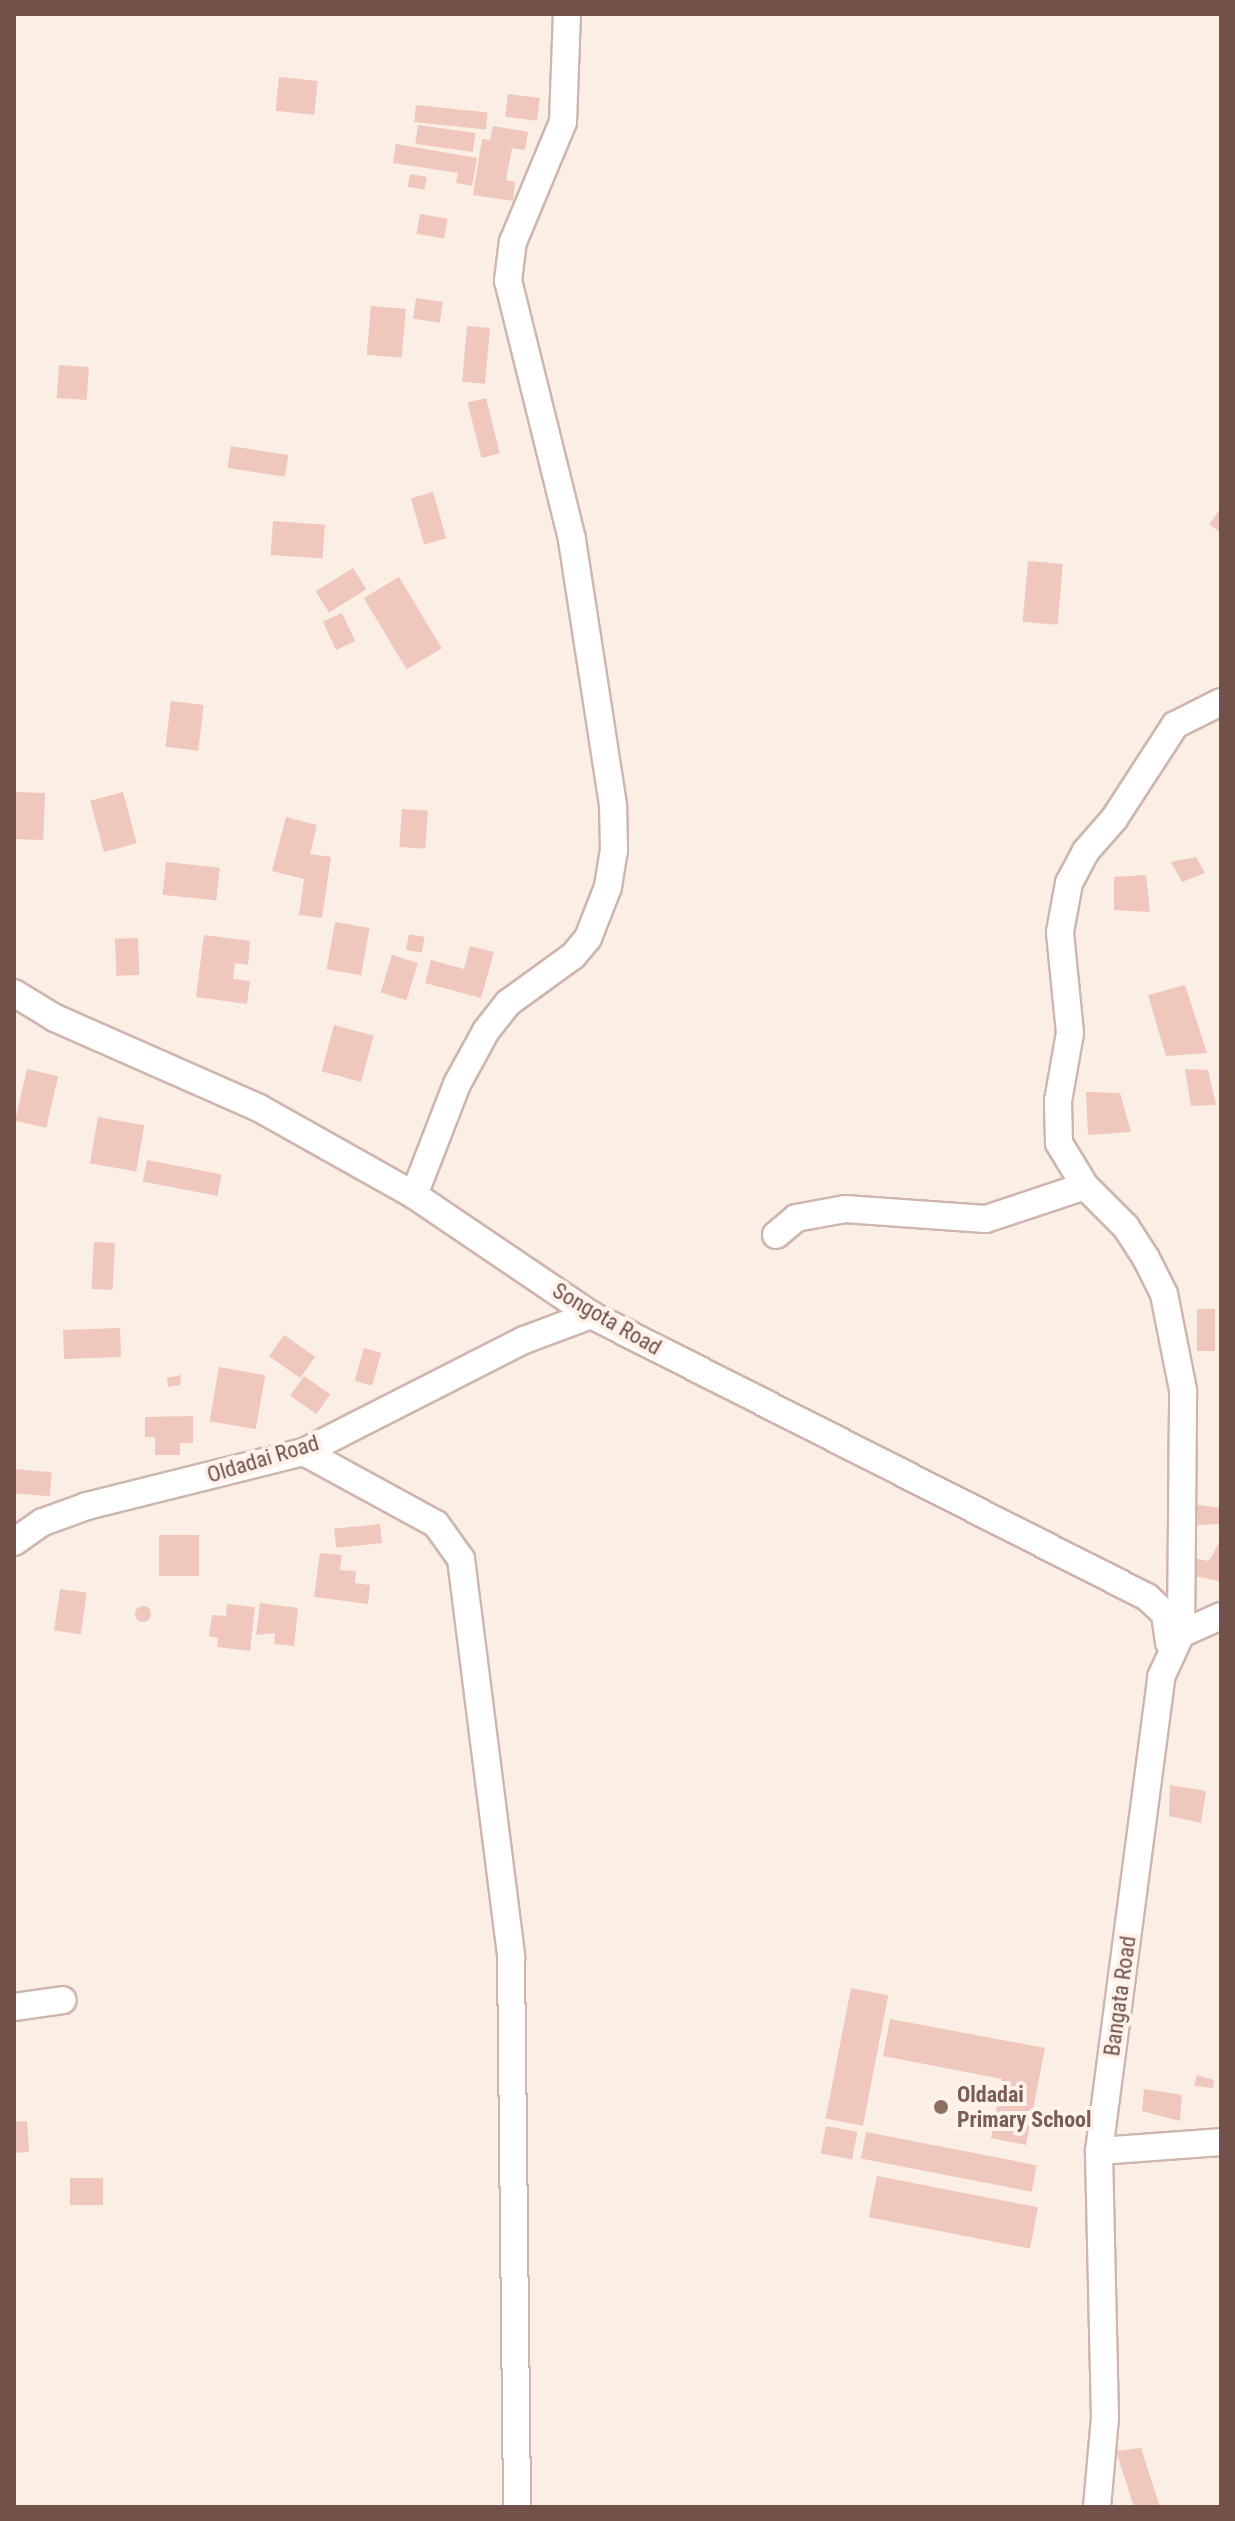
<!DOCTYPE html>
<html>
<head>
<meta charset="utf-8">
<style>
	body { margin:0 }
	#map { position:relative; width:1235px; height:2521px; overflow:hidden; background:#fbeee4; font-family:"Roboto Condensed",sans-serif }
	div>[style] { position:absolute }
	.building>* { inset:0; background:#efc7bd; transform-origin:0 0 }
	.round { border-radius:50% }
	.roads { filter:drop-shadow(2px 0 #ceb6ae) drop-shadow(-2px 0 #ceb6ae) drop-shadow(0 2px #ceb6ae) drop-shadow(0 -2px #ceb6ae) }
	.minor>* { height:26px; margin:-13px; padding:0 13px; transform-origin:13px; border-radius:13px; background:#fff }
	.dots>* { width:22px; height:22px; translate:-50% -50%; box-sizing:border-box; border:4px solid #fef2ea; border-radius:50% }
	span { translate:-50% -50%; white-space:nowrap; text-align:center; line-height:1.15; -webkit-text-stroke:8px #fef2ea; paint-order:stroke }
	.street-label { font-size:22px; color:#72514b }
	.education-label { font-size:22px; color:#785e54; font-weight:700 }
	.left { translate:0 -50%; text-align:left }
	.frame { position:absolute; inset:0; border:16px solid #72514b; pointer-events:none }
</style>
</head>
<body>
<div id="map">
	<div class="building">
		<div style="left:279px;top:77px;width:39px;height:34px;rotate:6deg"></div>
		<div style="left:508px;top:94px;width:32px;height:23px;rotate:7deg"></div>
		<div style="left:416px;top:105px;width:72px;height:17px;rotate:6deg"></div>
		<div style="left:418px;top:125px;width:58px;height:19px;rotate:8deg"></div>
		<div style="clip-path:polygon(493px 126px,528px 132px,525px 150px,512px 148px,506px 180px,515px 182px,513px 201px,473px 195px,482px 139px,490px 140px)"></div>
		<div style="clip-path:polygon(396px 144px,477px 158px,472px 186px,456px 183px,458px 173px,393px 163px)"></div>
		<div style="left:410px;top:174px;width:17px;height:13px;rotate:10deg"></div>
		<div style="left:420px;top:214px;width:28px;height:20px;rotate:10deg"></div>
		<div style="left:416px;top:298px;width:27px;height:21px;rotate:8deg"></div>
		<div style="left:371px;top:306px;width:35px;height:49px;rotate:5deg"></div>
		<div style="left:467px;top:326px;width:23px;height:56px;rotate:5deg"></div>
		<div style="left:59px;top:365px;width:30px;height:33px;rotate:4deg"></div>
		<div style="left:486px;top:398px;width:57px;height:19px;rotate:76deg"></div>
		<div style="left:231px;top:446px;width:58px;height:22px;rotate:9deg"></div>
		<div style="left:433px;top:492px;width:48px;height:23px;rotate:74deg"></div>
		<div style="clip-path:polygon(1221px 508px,1221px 533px,1209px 524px)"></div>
		<div style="left:273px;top:521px;width:52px;height:34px;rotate:4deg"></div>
		<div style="left:1028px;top:561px;width:35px;height:61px;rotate:5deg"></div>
		<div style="left:353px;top:568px;width:25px;height:44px;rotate:58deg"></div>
		<div style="left:399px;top:577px;width:83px;height:41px;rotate:59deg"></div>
		<div style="left:342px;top:613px;width:31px;height:21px;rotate:65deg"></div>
		<div style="left:171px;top:701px;width:33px;height:46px;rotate:7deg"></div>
		<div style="left:14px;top:792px;width:31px;height:47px;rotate:2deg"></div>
		<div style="left:123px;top:792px;width:53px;height:34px;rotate:75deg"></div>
		<div style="left:402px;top:809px;width:26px;height:38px;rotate:4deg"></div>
		<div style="clip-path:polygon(286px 817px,317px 825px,310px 854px,331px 857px,322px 918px,299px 915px,304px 879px,272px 871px)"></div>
		<div style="clip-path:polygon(1196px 857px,1205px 873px,1182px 882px,1171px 862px)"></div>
		<div style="left:166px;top:862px;width:54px;height:33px;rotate:6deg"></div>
		<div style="clip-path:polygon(1146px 875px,1150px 912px,1114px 910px,1114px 877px)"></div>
		<div style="left:335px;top:922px;width:35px;height:48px;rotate:10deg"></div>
		<div style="left:409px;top:934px;width:16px;height:16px;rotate:11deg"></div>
		<div style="clip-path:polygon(204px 935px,250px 941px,248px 965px,235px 963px,233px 979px,250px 981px,247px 1004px,196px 997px)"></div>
		<div style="left:138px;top:938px;width:37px;height:23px;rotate:88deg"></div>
		<div style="clip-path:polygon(470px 946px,494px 952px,481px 998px,425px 983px,431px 960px,464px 969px)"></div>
		<div style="left:392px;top:955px;width:27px;height:39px;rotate:17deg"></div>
		<div style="clip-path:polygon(1185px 985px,1207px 1053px,1166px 1056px,1148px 995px)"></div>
		<div style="left:334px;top:1025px;width:41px;height:48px;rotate:15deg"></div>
		<div style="left:27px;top:1069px;width:32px;height:53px;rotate:13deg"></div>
		<div style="clip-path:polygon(1185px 1069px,1208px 1070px,1216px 1105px,1191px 1106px)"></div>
		<div style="clip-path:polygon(1086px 1092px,1120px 1093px,1131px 1132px,1088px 1135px)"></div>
		<div style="left:98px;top:1117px;width:47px;height:47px;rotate:10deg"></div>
		<div style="left:147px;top:1160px;width:76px;height:22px;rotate:11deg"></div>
		<div style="left:94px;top:1242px;width:21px;height:47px;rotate:3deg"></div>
		<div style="left:1197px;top:1309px;width:18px;height:42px"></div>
		<div style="left:120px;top:1328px;width:29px;height:57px;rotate:88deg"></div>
		<div style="left:284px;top:1335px;width:38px;height:26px;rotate:35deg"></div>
		<div style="left:364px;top:1348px;width:18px;height:34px;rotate:16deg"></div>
		<div style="left:219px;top:1367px;width:47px;height:55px;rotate:10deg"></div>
		<div style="clip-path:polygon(181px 1375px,180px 1385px,168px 1387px,167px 1378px)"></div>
		<div style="left:304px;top:1376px;width:32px;height:24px;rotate:35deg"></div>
		<div style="clip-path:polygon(193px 1416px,193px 1443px,180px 1443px,180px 1455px,155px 1455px,155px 1437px,145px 1437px,145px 1417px)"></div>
		<div style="left:14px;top:1469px;width:38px;height:24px;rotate:5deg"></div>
		<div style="clip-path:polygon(1193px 1504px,1221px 1508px,1221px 1524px,1197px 1525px)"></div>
		<div style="left:380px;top:1524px;width:19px;height:46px;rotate:84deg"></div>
		<div style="left:199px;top:1535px;width:41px;height:40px;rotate:90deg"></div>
		<div style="clip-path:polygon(1221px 1539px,1219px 1581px,1180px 1573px,1180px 1556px,1209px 1561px)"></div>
		<div style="clip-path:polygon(320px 1553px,342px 1555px,340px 1570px,356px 1571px,355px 1583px,370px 1585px,368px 1604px,314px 1597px)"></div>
		<div style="left:60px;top:1589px;width:27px;height:42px;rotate:8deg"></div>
		<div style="clip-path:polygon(260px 1603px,298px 1608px,294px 1646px,274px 1644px,275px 1633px,256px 1635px)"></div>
		<div style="clip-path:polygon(227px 1604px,255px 1607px,250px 1651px,217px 1647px,218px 1638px,209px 1636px,212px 1615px,226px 1616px)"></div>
		<div class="round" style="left:135px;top:1606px;width:16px;height:16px"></div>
		<div style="clip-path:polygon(1170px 1785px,1206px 1791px,1201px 1823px,1169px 1816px)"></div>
		<div style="left:851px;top:1988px;width:38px;height:133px;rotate:11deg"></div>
		<div style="clip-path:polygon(890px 2019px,1045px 2048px,1026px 2145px,991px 2138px,1002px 2079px,883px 2056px)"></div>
		<div style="clip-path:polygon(1197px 2075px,1214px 2080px,1213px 2088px,1194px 2086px)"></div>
		<div style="clip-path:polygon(1144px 2089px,1182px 2095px,1180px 2121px,1142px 2111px)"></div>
		<div style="left:27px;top:2121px;width:31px;height:13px;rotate:86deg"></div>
		<div style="left:826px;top:2126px;width:32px;height:28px;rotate:11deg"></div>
		<div style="left:866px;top:2132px;width:174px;height:27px;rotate:11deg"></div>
		<div style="left:877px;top:2176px;width:164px;height:42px;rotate:11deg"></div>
		<div style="left:70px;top:2178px;width:33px;height:27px"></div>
		<div style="clip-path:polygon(1141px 2448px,1160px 2507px,1134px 2507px,1116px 2451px)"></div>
	</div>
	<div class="roads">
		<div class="minor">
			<div style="left:14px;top:993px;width:48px;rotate:31.4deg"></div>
			<div style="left:55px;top:1018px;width:223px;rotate:23.8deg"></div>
			<div style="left:259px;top:1108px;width:178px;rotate:29.3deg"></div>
			<div style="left:414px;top:1195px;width:214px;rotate:34.1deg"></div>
			<div style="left:591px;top:1315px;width:623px;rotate:26.89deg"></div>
			<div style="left:1147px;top:1597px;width:25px;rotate:43deg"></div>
			<div style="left:1165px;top:1614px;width:29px;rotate:82deg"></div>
			<div style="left:414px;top:1195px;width:119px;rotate:-68.8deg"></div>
			<div style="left:457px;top:1084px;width:60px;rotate:-61.3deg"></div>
			<div style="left:486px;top:1031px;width:36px;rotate:-52deg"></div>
			<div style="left:508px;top:1003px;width:80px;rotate:-35.9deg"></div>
			<div style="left:573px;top:956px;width:23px;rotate:-50deg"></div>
			<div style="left:588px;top:938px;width:55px;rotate:-68.6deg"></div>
			<div style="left:608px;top:887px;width:36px;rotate:-81deg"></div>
			<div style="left:614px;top:851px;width:46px;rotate:-91.2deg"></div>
			<div style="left:613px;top:805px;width:269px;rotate:-98.8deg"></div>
			<div style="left:572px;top:539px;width:266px;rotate:-103.9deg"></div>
			<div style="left:508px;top:281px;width:39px;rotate:-83deg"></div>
			<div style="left:513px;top:242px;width:130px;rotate:-67.4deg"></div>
			<div style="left:563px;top:122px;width:108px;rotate:-87.9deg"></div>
			<div style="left:776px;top:1235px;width:26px;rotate:-40deg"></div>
			<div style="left:796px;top:1218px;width:50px;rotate:-10.4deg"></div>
			<div style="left:845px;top:1209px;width:141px;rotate:4.1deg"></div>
			<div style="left:986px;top:1219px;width:104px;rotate:-18.4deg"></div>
			<div style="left:304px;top:1452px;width:150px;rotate:28.6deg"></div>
			<div style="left:436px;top:1524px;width:43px;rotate:54.5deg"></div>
			<div style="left:461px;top:1559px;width:401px;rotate:82.8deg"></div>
			<div style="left:511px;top:1957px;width:550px;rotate:89.37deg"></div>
			<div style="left:14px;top:1542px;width:35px;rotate:-35deg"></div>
			<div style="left:43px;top:1522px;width:47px;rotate:-20deg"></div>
			<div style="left:87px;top:1506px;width:224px;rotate:-14deg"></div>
			<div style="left:304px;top:1452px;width:247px;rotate:-27deg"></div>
			<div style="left:524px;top:1340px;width:72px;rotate:-20.5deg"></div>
			<div style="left:1181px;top:1634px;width:44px;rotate:-24.2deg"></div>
			<div style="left:14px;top:2007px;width:49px;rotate:-8.1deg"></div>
			<div style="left:1099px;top:2151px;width:122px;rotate:-4.2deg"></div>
			<div style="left:1097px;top:2507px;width:89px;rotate:-84.9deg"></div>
			<div style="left:1105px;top:2418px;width:267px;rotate:-91.3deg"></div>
			<div style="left:1099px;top:2151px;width:478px;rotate:-82.5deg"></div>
			<div style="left:1161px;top:1677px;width:47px;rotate:-65.1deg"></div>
			<div style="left:1181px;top:1634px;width:244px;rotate:-89.5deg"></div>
			<div style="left:1183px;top:1390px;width:98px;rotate:-101.2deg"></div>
			<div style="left:1164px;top:1294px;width:40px;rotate:-116.6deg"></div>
			<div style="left:1146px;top:1258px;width:37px;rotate:-123deg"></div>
			<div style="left:1126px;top:1227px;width:58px;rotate:-135deg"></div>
			<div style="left:1085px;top:1186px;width:50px;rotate:-121.2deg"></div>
			<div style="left:1059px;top:1143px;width:42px;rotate:-91.4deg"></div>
			<div style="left:1058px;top:1101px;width:69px;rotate:-80deg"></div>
			<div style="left:1070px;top:1033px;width:101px;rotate:-95.7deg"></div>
			<div style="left:1060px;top:932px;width:50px;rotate:-79.6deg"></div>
			<div style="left:1069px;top:883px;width:36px;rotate:-62deg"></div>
			<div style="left:1086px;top:851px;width:43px;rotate:-48.8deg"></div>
			<div style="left:1114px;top:819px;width:112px;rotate:-57deg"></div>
			<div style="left:1175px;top:725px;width:51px;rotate:-26.6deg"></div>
		</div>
	</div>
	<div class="dots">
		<div style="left:941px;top:2107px;background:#8d6e63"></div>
	</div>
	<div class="street-label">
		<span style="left:607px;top:1319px;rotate:30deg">Songota Road</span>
		<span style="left:263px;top:1459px;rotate:-17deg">Oldadai Road</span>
		<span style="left:1120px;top:1996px;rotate:-82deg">Bangata Road</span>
	</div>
	<div class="education-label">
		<span class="left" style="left:957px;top:2107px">Oldadai<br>Primary School</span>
	</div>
	<div class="frame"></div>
</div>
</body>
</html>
